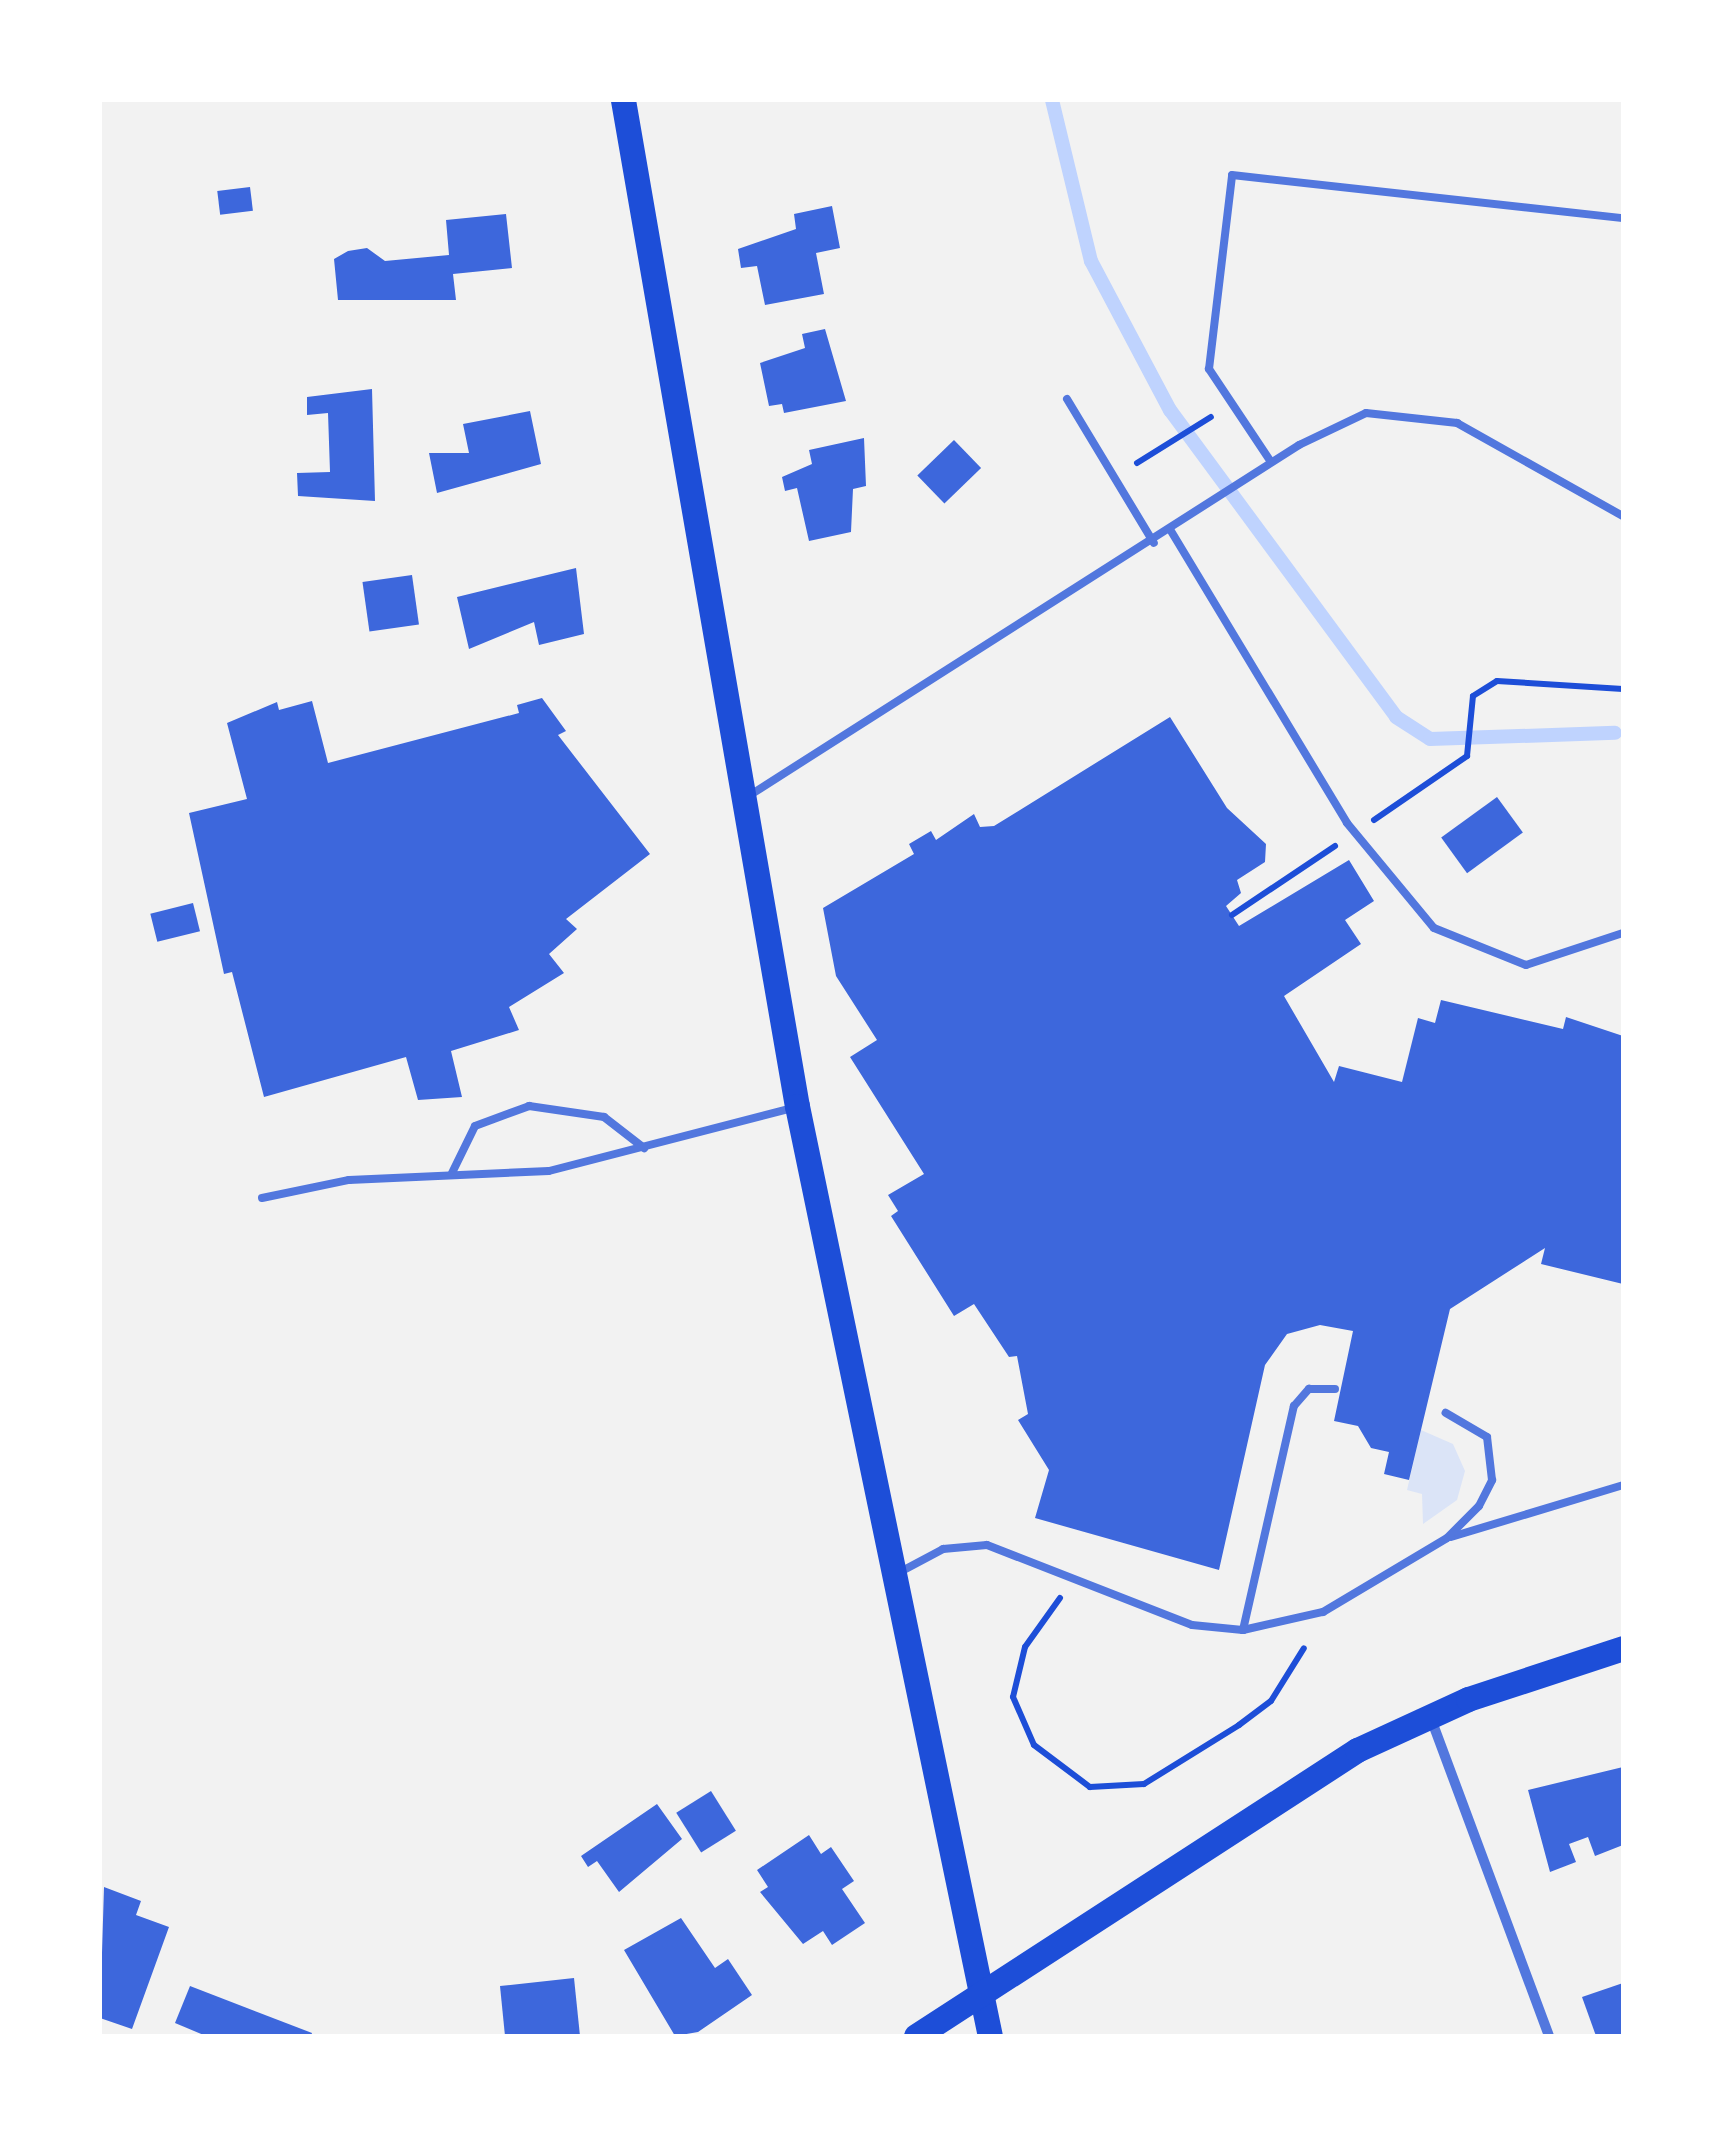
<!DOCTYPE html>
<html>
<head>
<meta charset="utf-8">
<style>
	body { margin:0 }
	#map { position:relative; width:1723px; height:2136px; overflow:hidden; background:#f2f2f2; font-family:"Noto Sans",sans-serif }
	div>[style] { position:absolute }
	.green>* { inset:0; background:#dbe4f7 }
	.stream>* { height:14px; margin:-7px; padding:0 7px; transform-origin:7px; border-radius:7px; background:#bfd3fe }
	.building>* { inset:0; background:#3d67dc; transform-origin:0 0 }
	.path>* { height:6px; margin:-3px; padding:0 3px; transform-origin:3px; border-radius:3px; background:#1d4ed8 }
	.service>* { height:8px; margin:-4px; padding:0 4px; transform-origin:4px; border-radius:4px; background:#5277de }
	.minor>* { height:10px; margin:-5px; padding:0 5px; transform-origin:5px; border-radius:5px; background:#5277de }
	.primary>* { height:25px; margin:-12.5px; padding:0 12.5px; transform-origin:12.5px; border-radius:12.5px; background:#1d4ed8 }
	span { translate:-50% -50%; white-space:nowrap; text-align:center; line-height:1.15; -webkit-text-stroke:8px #fff; paint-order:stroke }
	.frame { position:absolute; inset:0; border:102px solid #fff; pointer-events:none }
</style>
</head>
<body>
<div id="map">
	<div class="green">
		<div style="clip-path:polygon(1421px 1430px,1453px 1444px,1465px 1471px,1457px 1500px,1423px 1524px,1422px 1494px,1407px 1490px)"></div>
	</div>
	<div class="stream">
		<div style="left:1052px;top:100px;width:166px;rotate:76.4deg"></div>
		<div style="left:1091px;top:261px;width:169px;rotate:62.1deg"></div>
		<div style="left:1170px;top:410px;width:381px;rotate:53.6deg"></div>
		<div style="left:1396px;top:717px;width:40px;rotate:32.9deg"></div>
		<div style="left:1430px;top:739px;width:185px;rotate:-1.9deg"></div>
	</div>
	<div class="building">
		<div style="left:250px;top:187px;width:24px;height:33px;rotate:83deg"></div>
		<div style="clip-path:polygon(832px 206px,840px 248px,816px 253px,824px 294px,765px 305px,757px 266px,741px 268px,738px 249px,796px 229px,794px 214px)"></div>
		<div style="clip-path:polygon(506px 214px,512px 268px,453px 274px,456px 300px,338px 300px,334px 259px,348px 251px,367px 248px,385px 261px,449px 255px,446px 220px)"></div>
		<div style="clip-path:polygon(825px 329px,846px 401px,784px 413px,782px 404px,769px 406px,760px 363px,805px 348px,802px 334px)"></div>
		<div style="clip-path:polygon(372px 389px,375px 501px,298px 496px,297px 473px,330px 472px,328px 413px,307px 415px,307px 397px)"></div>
		<div style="clip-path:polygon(530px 411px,541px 464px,437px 493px,429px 453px,469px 453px,463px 424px)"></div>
		<div style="clip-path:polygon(864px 438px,866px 486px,853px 489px,851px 532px,809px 541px,797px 488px,785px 491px,782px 477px,812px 464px,809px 450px)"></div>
		<div style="left:954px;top:440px;width:39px;height:51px;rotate:46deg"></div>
		<div style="clip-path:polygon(576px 568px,584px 634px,539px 645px,534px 622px,469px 649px,457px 597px)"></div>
		<div style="left:412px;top:575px;width:50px;height:50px;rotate:82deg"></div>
		<div style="clip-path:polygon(542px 698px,566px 731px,558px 735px,650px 854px,566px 919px,577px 929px,549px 954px,564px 973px,509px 1007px,519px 1030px,451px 1051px,462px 1097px,418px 1100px,406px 1057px,264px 1097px,232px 972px,224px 974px,189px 813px,247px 799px,227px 723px,277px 702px,279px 710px,312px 701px,328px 763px,519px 713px,517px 705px)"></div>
		<div style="clip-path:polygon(1170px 717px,1227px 808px,1266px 844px,1265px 862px,1237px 880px,1241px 893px,1226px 906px,1239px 926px,1349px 860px,1374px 901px,1345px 920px,1361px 944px,1284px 996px,1334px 1082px,1339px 1066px,1402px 1082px,1418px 1018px,1435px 1023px,1441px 1000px,1563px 1029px,1566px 1017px,1623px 1036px,1623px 1284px,1541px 1264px,1545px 1248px,1450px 1309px,1409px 1480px,1384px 1474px,1389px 1452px,1371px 1448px,1358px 1426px,1334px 1421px,1353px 1331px,1320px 1325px,1287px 1334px,1265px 1365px,1219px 1570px,1035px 1518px,1049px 1470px,1018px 1420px,1028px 1414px,1017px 1356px,1009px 1357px,974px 1304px,954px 1316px,891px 1216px,898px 1211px,888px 1195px,924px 1174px,850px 1057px,877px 1040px,836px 976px,823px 908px,914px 854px,909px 844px,931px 831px,936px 840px,974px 814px,980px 827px,994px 826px)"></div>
		<div style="left:1497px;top:797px;width:44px;height:69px;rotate:54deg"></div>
		<div style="left:193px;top:903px;width:29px;height:44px;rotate:76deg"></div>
		<div style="clip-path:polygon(1623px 1767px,1623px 1845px,1595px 1856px,1588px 1837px,1569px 1844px,1576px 1862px,1550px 1872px,1528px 1790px)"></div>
		<div style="left:711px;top:1791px;width:47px;height:41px;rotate:58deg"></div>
		<div style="clip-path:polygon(657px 1804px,682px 1839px,619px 1892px,597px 1861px,588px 1867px,581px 1856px)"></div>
		<div style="clip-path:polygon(809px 1835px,821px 1854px,831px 1847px,854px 1881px,842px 1889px,865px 1923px,832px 1945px,823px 1931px,803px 1944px,760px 1892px,768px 1887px,757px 1870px)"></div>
		<div style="clip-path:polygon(104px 1887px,141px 1901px,136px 1915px,169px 1927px,132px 2029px,100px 2018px)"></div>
		<div style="clip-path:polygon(681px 1918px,715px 1968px,728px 1959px,752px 1995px,698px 2032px,675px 2036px,624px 1950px)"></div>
		<div style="clip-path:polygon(574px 1978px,580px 2036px,505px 2036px,500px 1986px)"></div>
		<div style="clip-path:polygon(1623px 1983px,1623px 2036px,1596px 2036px,1582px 1997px)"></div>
		<div style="clip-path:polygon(190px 1986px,312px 2033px,311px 2036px,206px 2036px,175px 2023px)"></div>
	</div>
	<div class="path">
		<div style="left:1137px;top:463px;width:87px;rotate:-31.9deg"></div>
		<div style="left:1374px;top:820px;width:113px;rotate:-34.5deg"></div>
		<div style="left:1467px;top:756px;width:60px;rotate:-84.3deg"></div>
		<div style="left:1473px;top:696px;width:28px;rotate:-32deg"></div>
		<div style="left:1497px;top:681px;width:126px;rotate:3.6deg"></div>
		<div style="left:1232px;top:915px;width:124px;rotate:-33.8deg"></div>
		<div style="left:1060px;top:1598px;width:60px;rotate:125.5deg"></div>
		<div style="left:1025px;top:1647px;width:51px;rotate:103.5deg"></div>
		<div style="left:1013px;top:1697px;width:52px;rotate:66.4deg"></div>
		<div style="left:1034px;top:1745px;width:70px;rotate:36.9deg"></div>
		<div style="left:1090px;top:1787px;width:54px;rotate:-3.2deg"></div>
		<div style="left:1144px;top:1784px;width:112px;rotate:-31.8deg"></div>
		<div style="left:1239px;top:1725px;width:40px;rotate:-37deg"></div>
		<div style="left:1271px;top:1701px;width:62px;rotate:-58.1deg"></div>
	</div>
	<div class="service">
		<div style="left:1067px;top:399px;width:168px;rotate:58.9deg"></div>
		<div style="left:1271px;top:462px;width:112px;rotate:-123.7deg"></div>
		<div style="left:1209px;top:369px;width:195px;rotate:-83.2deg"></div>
		<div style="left:1232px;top:175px;width:393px;rotate:6.3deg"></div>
		<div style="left:1171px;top:531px;width:341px;rotate:58.9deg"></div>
		<div style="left:1347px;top:823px;width:136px;rotate:50.4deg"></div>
		<div style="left:1434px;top:928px;width:99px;rotate:21.9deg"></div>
		<div style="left:1526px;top:965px;width:102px;rotate:-18.3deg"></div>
		<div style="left:747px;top:797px;width:655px;rotate:-32.52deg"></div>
		<div style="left:1299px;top:445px;width:74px;rotate:-25.5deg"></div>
		<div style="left:1366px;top:413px;width:92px;rotate:6.3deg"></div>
		<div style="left:1457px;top:423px;width:190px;rotate:29.3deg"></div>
		<div style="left:452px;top:1173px;width:52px;rotate:-63.9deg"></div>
		<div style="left:475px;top:1126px;width:58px;rotate:-20.3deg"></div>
		<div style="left:529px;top:1106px;width:76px;rotate:8.3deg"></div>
		<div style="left:604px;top:1117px;width:51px;rotate:37.8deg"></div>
		<div style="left:262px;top:1198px;width:89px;rotate:-11.7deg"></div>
		<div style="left:349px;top:1180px;width:200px;rotate:-2.6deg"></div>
		<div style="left:549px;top:1171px;width:251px;rotate:-14.5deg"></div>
		<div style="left:1451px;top:1537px;width:180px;rotate:-16.8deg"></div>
		<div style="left:900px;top:1572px;width:49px;rotate:-28.1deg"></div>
		<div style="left:943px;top:1549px;width:44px;rotate:-5.2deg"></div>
		<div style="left:987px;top:1545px;width:220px;rotate:21.3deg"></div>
		<div style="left:1192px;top:1625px;width:51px;rotate:5.6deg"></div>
		<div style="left:1243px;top:1630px;width:82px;rotate:-12.7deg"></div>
		<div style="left:1323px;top:1612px;width:144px;rotate:-30.8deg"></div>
		<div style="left:1447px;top:1538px;width:45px;rotate:-45deg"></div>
		<div style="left:1479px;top:1506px;width:29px;rotate:-63deg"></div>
		<div style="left:1492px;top:1480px;width:43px;rotate:-96.6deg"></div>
		<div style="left:1487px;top:1437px;width:48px;rotate:-149.7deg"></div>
		<div style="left:1243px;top:1630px;width:230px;rotate:-77.2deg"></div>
		<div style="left:1294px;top:1406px;width:23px;rotate:-49deg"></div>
		<div style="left:1309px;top:1389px;width:26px"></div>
	</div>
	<div class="minor">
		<div style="left:1430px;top:1716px;width:341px;rotate:69.6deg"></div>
	</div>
	<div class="primary">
		<div style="left:623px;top:100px;width:1021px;rotate:80.19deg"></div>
		<div style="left:797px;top:1106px;width:950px;rotate:78.28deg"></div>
		<div style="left:916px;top:2036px;width:526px;rotate:-32.96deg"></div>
		<div style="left:1357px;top:1750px;width:122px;rotate:-24.7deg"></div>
		<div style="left:1468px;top:1699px;width:163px;rotate:-18.2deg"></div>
	</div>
	<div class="frame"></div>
</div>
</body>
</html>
